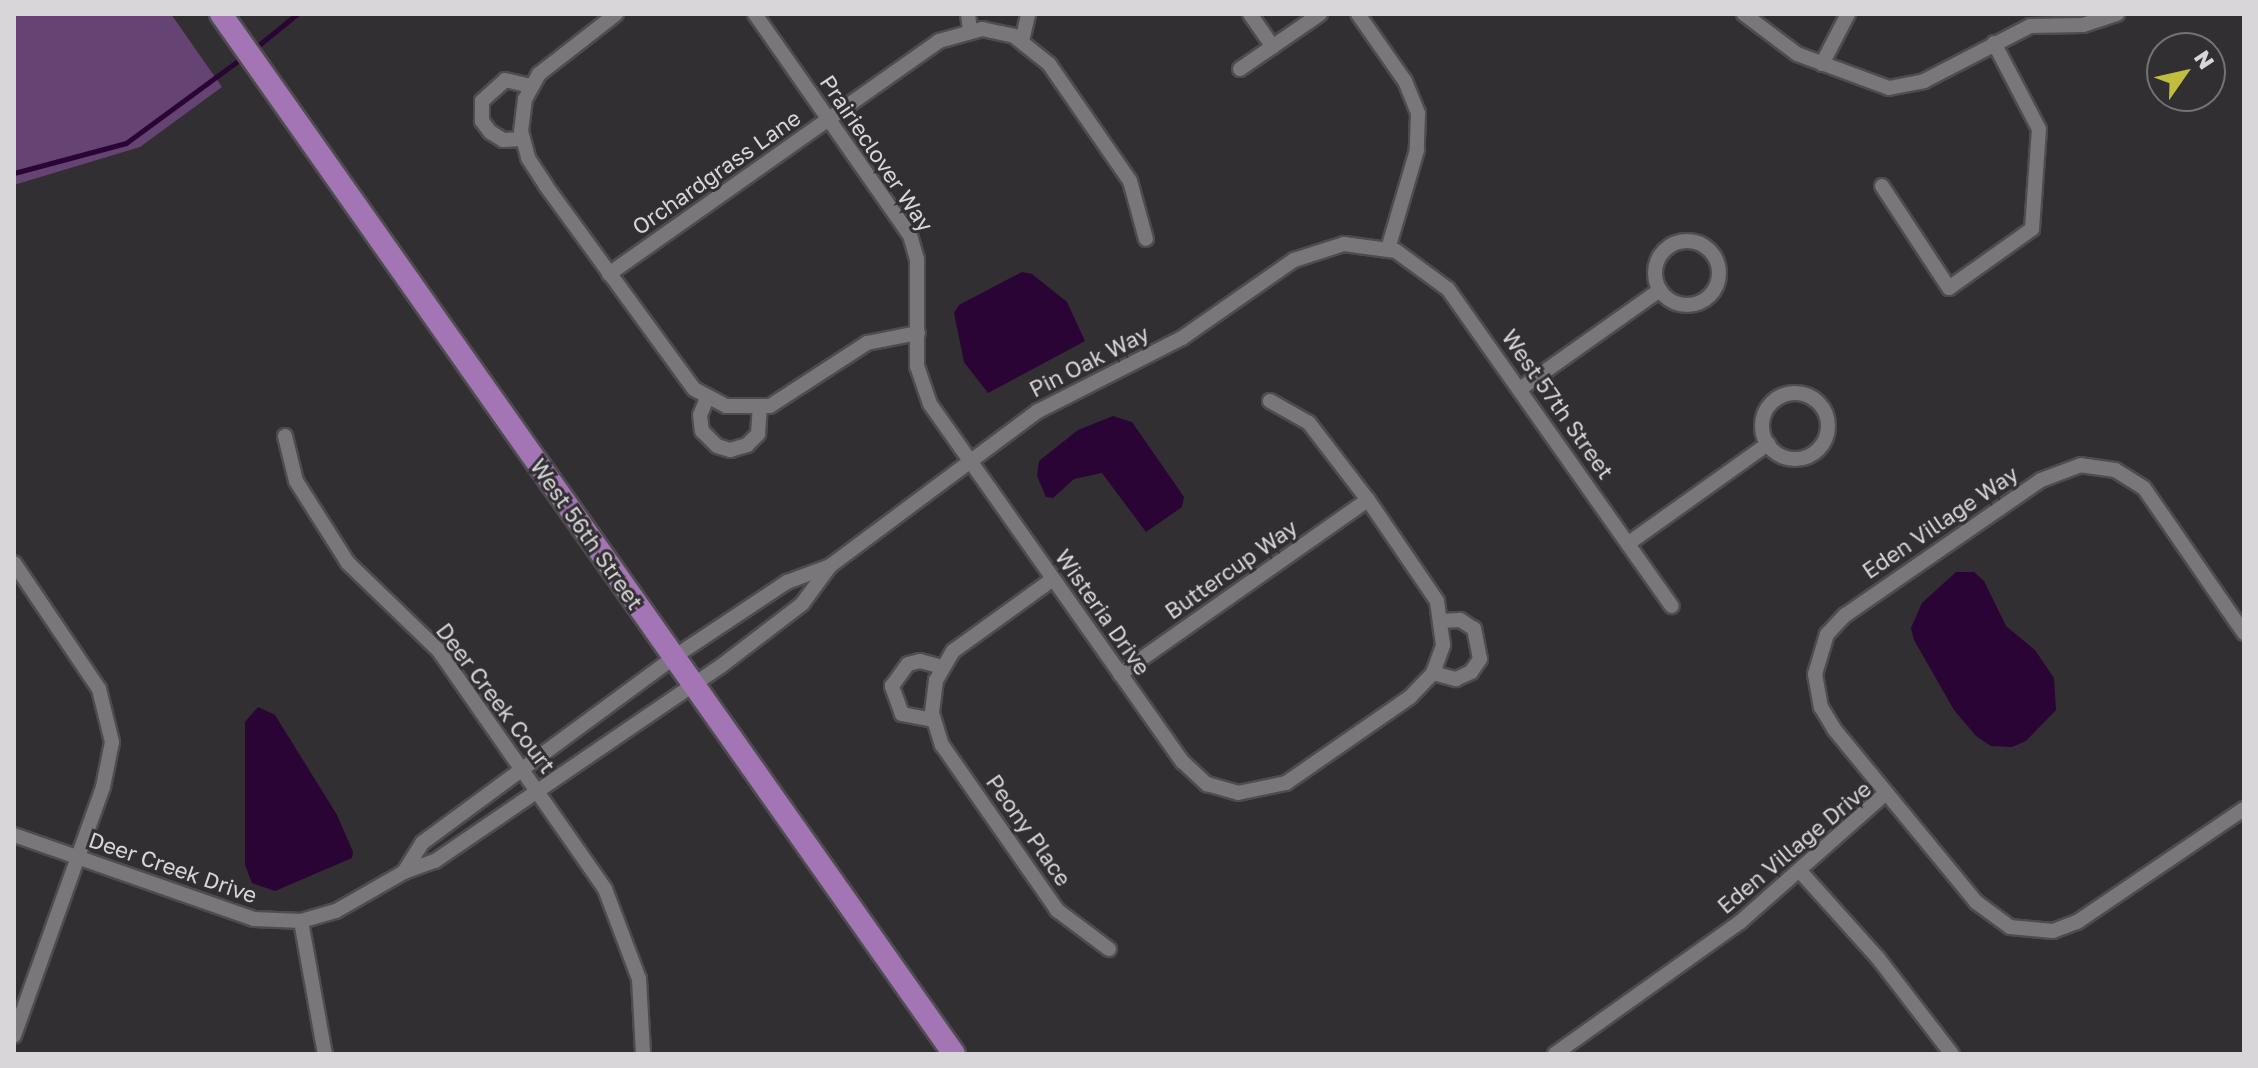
<!DOCTYPE html>
<html>
<head>
<meta charset="utf-8">
<style>
	body { margin:0 }
	#map { position:relative; width:2258px; height:1068px; overflow:hidden; background:#312f32; font-family:"Golos Text",sans-serif }
	div>[style] { position:absolute }
	.green>* { inset:0; background:#654372 }
	.water>* { inset:0; background:#2a0435 }
	.stream>* { height:5px; margin:-2.5px; padding:0 2.5px; transform-origin:2.5px; border-radius:2.5px; background:#2a0435 }
	.roads { filter:drop-shadow(2px 0 #4e4c4f) drop-shadow(-2px 0 #4e4c4f) drop-shadow(0 2px #4e4c4f) drop-shadow(0 -2px #4e4c4f) }
	.street>* { height:14px; margin:-7px; padding:0 7px; transform-origin:7px; border-radius:7px; background:#7a777b }
	.street>.ring { margin:-7px; padding:0; box-sizing:content-box; background:none; border:14px solid #7a777b; border-radius:50% }
	.primary>* { height:22px; margin:-11px; padding:0 11px; transform-origin:11px; border-radius:11px; background:#a375b4 }
	span { translate:-50% -50%; white-space:nowrap; text-align:center; line-height:1.15; -webkit-text-stroke:6px #312f32; paint-order:stroke }
	.street-label { font-size:22px; color:#d8d6d9 }
	.frame { position:absolute; inset:0; border:16px solid #d8d6d9; pointer-events:none }
	.north { position:absolute; left:2146px; top:32px; width:80px; height:80px; box-sizing:border-box; background:#312f32; border:2px solid #747275; border-radius:50%; rotate:56deg; font-size:22px; font-weight:700; line-height:32px; text-align:center; color:#d8d6d9 }
	.north::after { content:''; display:block; margin:auto; width:28px; height:36px; background:#c3bd3f; clip-path:polygon(50% 0,100% 100%,50% 72%,0 100%) }
</style>
</head>
<body>
<div id="map">
	<div class="green">
		<div style="clip-path:polygon(14px 14px,171px 14px,222px 87px,140px 147px,14px 185px)"></div>
	</div>
	<div class="water">
		<div style="clip-path:polygon(1022px 272px,1032px 274px,1067px 302px,1085px 341px,988px 393px,964px 362px,954px 313px,959px 305px)"></div>
		<div style="clip-path:polygon(1113px 416px,1132px 422px,1184px 497px,1182px 507px,1146px 532px,1102px 473px,1074px 479px,1053px 498px,1046px 497px,1037px 476px,1039px 461px,1078px 430px)"></div>
		<div style="clip-path:polygon(1956px 572px,1974px 572px,1984px 581px,2006px 626px,2035px 650px,2054px 678px,2056px 710px,2026px 741px,2012px 747px,1991px 746px,1976px 736px,1954px 710px,1914px 640px,1911px 628px,1922px 603px)"></div>
		<div style="clip-path:polygon(258px 707px,275px 715px,337px 815px,353px 852px,352px 858px,275px 891px,252px 883px,245px 865px,245px 722px)"></div>
	</div>
	<div class="stream">
		<div style="left:255px;top:48px;width:54px;rotate:-39deg"></div>
		<div style="left:14px;top:173px;width:116px;rotate:-15deg"></div>
		<div style="left:126px;top:143px;width:145px;rotate:-36.3deg"></div>
	</div>
	<div class="roads">
		<div class="street">
			<div style="left:616px;top:14px;width:98px;rotate:142.1deg"></div>
			<div style="left:539px;top:74px;width:29px;rotate:119deg"></div>
			<div style="left:525px;top:99px;width:32px;rotate:97deg"></div>
			<div style="left:521px;top:131px;width:28px;rotate:75deg"></div>
			<div style="left:528px;top:158px;width:33px;rotate:57deg"></div>
			<div style="left:546px;top:186px;width:251px;rotate:53.9deg"></div>
			<div style="left:694px;top:389px;width:36px;rotate:28deg"></div>
			<div style="left:726px;top:406px;width:44px"></div>
			<div style="left:770px;top:406px;width:116px;rotate:-33deg"></div>
			<div style="left:867px;top:343px;width:52px;rotate:-11.1deg"></div>
			<div style="left:755px;top:14px;width:270px;rotate:55deg"></div>
			<div style="left:910px;top:235px;width:25px;rotate:74deg"></div>
			<div style="left:917px;top:259px;width:107px;rotate:90deg"></div>
			<div style="left:917px;top:366px;width:40px;rotate:71.1deg"></div>
			<div style="left:930px;top:404px;width:438px;rotate:54.8deg"></div>
			<div style="left:1183px;top:762px;width:33px;rotate:43deg"></div>
			<div style="left:1207px;top:784px;width:32px;rotate:16deg"></div>
			<div style="left:1238px;top:793px;width:49px;rotate:-11.8deg"></div>
			<div style="left:1286px;top:783px;width:151px;rotate:-34.7deg"></div>
			<div style="left:1410px;top:697px;width:33px;rotate:-46deg"></div>
			<div style="left:1433px;top:673px;width:30px;rotate:-70deg"></div>
			<div style="left:1443px;top:645px;width:44px;rotate:-97.8deg"></div>
			<div style="left:1437px;top:601px;width:122px;rotate:-124.3deg"></div>
			<div style="left:1368px;top:500px;width:97px;rotate:-127.5deg"></div>
			<div style="left:1309px;top:423px;width:45px;rotate:-150.6deg"></div>
			<div style="left:968px;top:14px;width:16px;rotate:83deg"></div>
			<div style="left:1250px;top:14px;width:40px;rotate:55.1deg"></div>
			<div style="left:1358px;top:14px;width:82px;rotate:55deg"></div>
			<div style="left:1405px;top:81px;width:35px;rotate:68deg"></div>
			<div style="left:1418px;top:113px;width:37px;rotate:92deg"></div>
			<div style="left:1417px;top:150px;width:103px;rotate:106.3deg"></div>
			<div style="left:1744px;top:14px;width:66px;rotate:37deg"></div>
			<div style="left:1797px;top:54px;width:98px;rotate:20.3deg"></div>
			<div style="left:1889px;top:88px;width:36px;rotate:-11deg"></div>
			<div style="left:1924px;top:81px;width:119px;rotate:-27.4deg"></div>
			<div style="left:2030px;top:26px;width:53px;rotate:-1.1deg"></div>
			<div style="left:2083px;top:25px;width:36px;rotate:-18deg"></div>
			<div style="left:1022px;top:41px;width:28px;rotate:-77deg"></div>
			<div style="left:1822px;top:64px;width:56px;rotate:-62.5deg"></div>
			<div style="left:1240px;top:69px;width:97px;rotate:-34.5deg"></div>
			<div style="left:523px;top:139px;width:20px;rotate:177deg"></div>
			<div style="left:503px;top:140px;width:15px;rotate:-148deg"></div>
			<div style="left:490px;top:132px;width:14px;rotate:-126deg"></div>
			<div style="left:482px;top:121px;width:20px;rotate:-90deg"></div>
			<div style="left:482px;top:101px;width:31px;rotate:-42deg"></div>
			<div style="left:505px;top:80px;width:27px;rotate:13deg"></div>
			<div style="left:1882px;top:186px;width:122px;rotate:56.7deg"></div>
			<div style="left:1949px;top:288px;width:102px;rotate:-35.4deg"></div>
			<div style="left:2032px;top:229px;width:100px;rotate:-86deg"></div>
			<div style="left:2039px;top:129px;width:97px;rotate:-117.6deg"></div>
			<div class="ring" style="left:1655px;top:241px;width:50px;height:50px"></div>
			<div style="left:609px;top:274px;width:404px;rotate:-35.2deg"></div>
			<div style="left:939px;top:41px;width:45px;rotate:-15.6deg"></div>
			<div style="left:982px;top:29px;width:33px;rotate:12deg"></div>
			<div style="left:1014px;top:36px;width:45px;rotate:38.7deg"></div>
			<div style="left:1049px;top:64px;width:142px;rotate:55.3deg"></div>
			<div style="left:1130px;top:181px;width:60px;rotate:74.6deg"></div>
			<div style="left:1520px;top:389px;width:171px;rotate:-35.3deg"></div>
			<div class="ring" style="left:1762px;top:393px;width:52px;height:52px"></div>
			<div style="left:707px;top:398px;width:18px;rotate:112deg"></div>
			<div style="left:700px;top:415px;width:16px;rotate:83deg"></div>
			<div style="left:702px;top:431px;width:21px;rotate:45deg"></div>
			<div style="left:717px;top:446px;width:14px;rotate:17deg"></div>
			<div style="left:730px;top:450px;width:18px;rotate:-16deg"></div>
			<div style="left:747px;top:445px;width:16px;rotate:-45deg"></div>
			<div style="left:758px;top:434px;width:26px;rotate:-86deg"></div>
			<div style="left:285px;top:436px;width:46px;rotate:76.3deg"></div>
			<div style="left:296px;top:481px;width:97px;rotate:57.6deg"></div>
			<div style="left:348px;top:563px;width:127px;rotate:44deg"></div>
			<div style="left:439px;top:651px;width:290px;rotate:55.1deg"></div>
			<div style="left:605px;top:889px;width:96px;rotate:69.3deg"></div>
			<div style="left:639px;top:979px;width:75px;rotate:86.9deg"></div>
			<div style="left:1629px;top:543px;width:171px;rotate:-35.5deg"></div>
			<div style="left:14px;top:563px;width:152px;rotate:56deg"></div>
			<div style="left:99px;top:689px;width:55px;rotate:76.2deg"></div>
			<div style="left:112px;top:742px;width:46px;rotate:101.3deg"></div>
			<div style="left:103px;top:787px;width:264px;rotate:109.7deg"></div>
			<div style="left:1053px;top:579px;width:123px;rotate:144.2deg"></div>
			<div style="left:953px;top:651px;width:34px;rotate:120deg"></div>
			<div style="left:936px;top:680px;width:33px;rotate:97deg"></div>
			<div style="left:932px;top:713px;width:34px;rotate:73deg"></div>
			<div style="left:942px;top:745px;width:201px;rotate:55.1deg"></div>
			<div style="left:1057px;top:910px;width:65px;rotate:36.9deg"></div>
			<div style="left:2244px;top:633px;width:176px;rotate:-124.6deg"></div>
			<div style="left:2144px;top:488px;width:34px;rotate:-148deg"></div>
			<div style="left:2115px;top:470px;width:34px;rotate:-172deg"></div>
			<div style="left:2081px;top:465px;width:43px;rotate:159.4deg"></div>
			<div style="left:2041px;top:480px;width:238px;rotate:145.4deg"></div>
			<div style="left:1845px;top:615px;width:26px;rotate:133deg"></div>
			<div style="left:1827px;top:634px;width:42px;rotate:106.7deg"></div>
			<div style="left:1815px;top:674px;width:34px;rotate:80deg"></div>
			<div style="left:1821px;top:707px;width:26px;rotate:59deg"></div>
			<div style="left:1834px;top:729px;width:224px;rotate:50.6deg"></div>
			<div style="left:1976px;top:902px;width:42px;rotate:36.3deg"></div>
			<div style="left:2010px;top:927px;width:43px;rotate:5.3deg"></div>
			<div style="left:2053px;top:931px;width:26px;rotate:-21deg"></div>
			<div style="left:2077px;top:922px;width:202px;rotate:-34.1deg"></div>
			<div style="left:1433px;top:673px;width:24px;rotate:15deg"></div>
			<div style="left:1456px;top:679px;width:17px;rotate:-25deg"></div>
			<div style="left:1471px;top:672px;width:16px;rotate:-55deg"></div>
			<div style="left:1480px;top:659px;width:31px;rotate:-101deg"></div>
			<div style="left:1474px;top:629px;width:17px;rotate:-147deg"></div>
			<div style="left:1460px;top:620px;width:19px;rotate:177deg"></div>
			<div style="left:1120px;top:674px;width:303px;rotate:-35.1deg"></div>
			<div style="left:933px;top:720px;width:32px;rotate:-169deg"></div>
			<div style="left:902px;top:714px;width:30px;rotate:-110deg"></div>
			<div style="left:892px;top:686px;width:27px;rotate:-54deg"></div>
			<div style="left:908px;top:664px;width:12px;rotate:-14deg"></div>
			<div style="left:920px;top:661px;width:23px;rotate:15deg"></div>
			<div style="left:14px;top:835px;width:254px;rotate:19.3deg"></div>
			<div style="left:254px;top:919px;width:47px;rotate:2.4deg"></div>
			<div style="left:301px;top:921px;width:36px;rotate:-16deg"></div>
			<div style="left:336px;top:911px;width:78px;rotate:-29.8deg"></div>
			<div style="left:404px;top:872px;width:33px;rotate:-20deg"></div>
			<div style="left:435px;top:861px;width:346px;rotate:-34.3deg"></div>
			<div style="left:721px;top:666px;width:102px;rotate:-37.4deg"></div>
			<div style="left:802px;top:604px;width:47px;rotate:-53.6deg"></div>
			<div style="left:830px;top:566px;width:259px;rotate:-36.7deg"></div>
			<div style="left:1038px;top:411px;width:161px;rotate:-26.9deg"></div>
			<div style="left:1182px;top:338px;width:136px;rotate:-34.9deg"></div>
			<div style="left:1294px;top:260px;width:52px;rotate:-17.7deg"></div>
			<div style="left:1344px;top:244px;width:52px;rotate:7.7deg"></div>
			<div style="left:1396px;top:251px;width:64px;rotate:36.2deg"></div>
			<div style="left:1448px;top:289px;width:388px;rotate:54.8deg"></div>
			<div style="left:1799px;top:870px;width:118px;rotate:48.1deg"></div>
			<div style="left:1878px;top:958px;width:121px;rotate:52.4deg"></div>
			<div style="left:404px;top:872px;width:34px;rotate:-58deg"></div>
			<div style="left:422px;top:843px;width:313px;rotate:-36.4deg"></div>
			<div style="left:674px;top:657px;width:136px;rotate:-33.6deg"></div>
			<div style="left:787px;top:582px;width:46px;rotate:-20.4deg"></div>
			<div style="left:301px;top:921px;width:135px;rotate:79.8deg"></div>
			<div style="left:1555px;top:1054px;width:227px;rotate:-35.5deg"></div>
			<div style="left:1740px;top:922px;width:195px;rotate:-41.5deg"></div>
		</div>
		<div class="primary">
			<div style="left:221px;top:14px;width:1272px;rotate:54.82deg"></div>
		</div>
	</div>
	<div class="street-label">
		<span style="left:877px;top:153px;rotate:56deg">Prairieclover Way</span>
		<span style="left:716px;top:172px;rotate:-35deg">Orchardgrass Lane</span>
		<span style="left:1089px;top:361px;rotate:-27deg">Pin Oak Way</span>
		<span style="left:1558px;top:404px;rotate:55deg">West 57th Street</span>
		<span style="left:1940px;top:522px;rotate:-34deg">Eden Village Way</span>
		<span style="left:587px;top:534px;rotate:55deg">West 56th Street</span>
		<span style="left:1231px;top:569px;rotate:-35deg">Buttercup Way</span>
		<span style="left:1103px;top:612px;rotate:55deg">Wisteria Drive</span>
		<span style="left:496px;top:698px;rotate:53deg">Deer Creek Court</span>
		<span style="left:1029px;top:830px;rotate:55deg">Peony Place</span>
		<span style="left:1794px;top:847px;rotate:-40deg">Eden Village Drive</span>
		<span style="left:173px;top:867px;rotate:19deg">Deer Creek Drive</span>
	</div>
	<div class="frame"></div>
	<div class="north">N</div>
</div>
</body>
</html>
